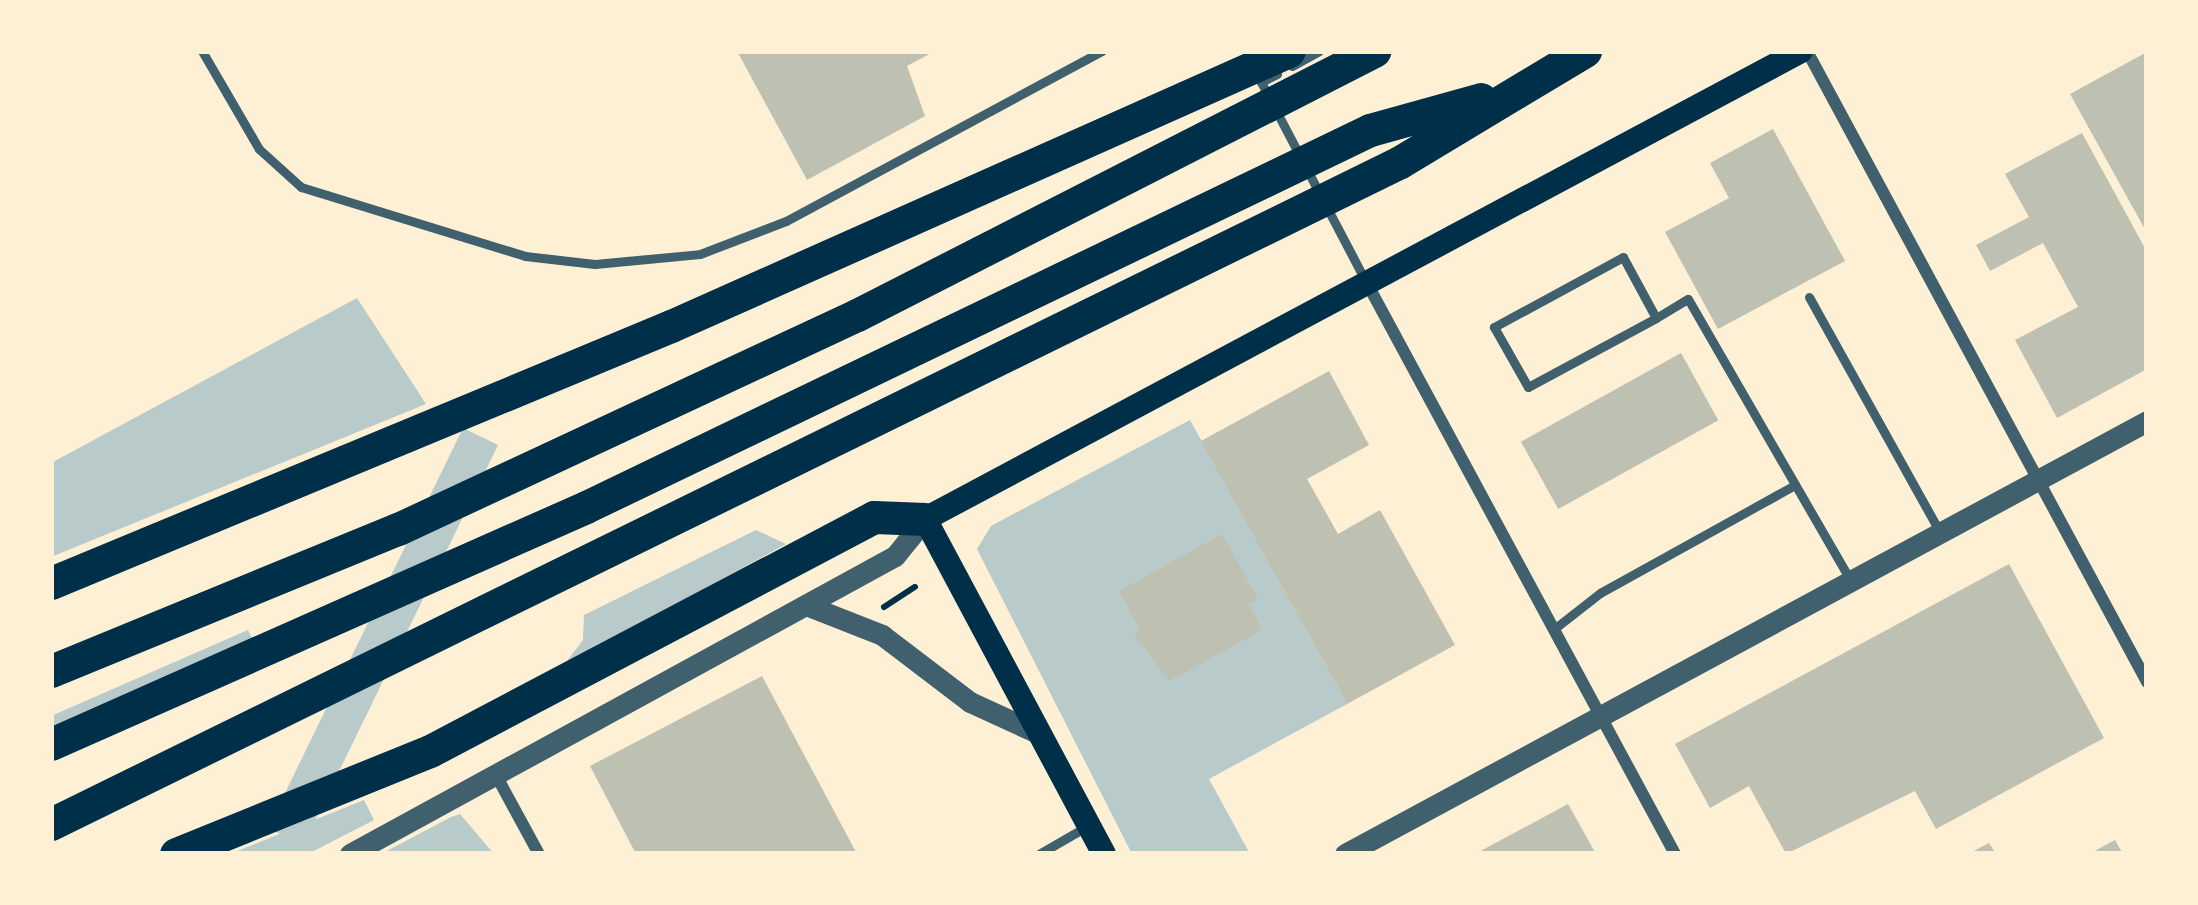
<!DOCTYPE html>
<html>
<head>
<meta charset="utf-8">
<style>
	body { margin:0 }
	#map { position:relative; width:2198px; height:905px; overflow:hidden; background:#fdf0d5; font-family:"Public Sans",sans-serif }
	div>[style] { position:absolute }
	.green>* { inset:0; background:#b9caca; transform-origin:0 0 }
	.building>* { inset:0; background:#bec0b2; transform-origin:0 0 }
	.path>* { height:6px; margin:-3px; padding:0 3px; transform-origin:3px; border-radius:3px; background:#003049 }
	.service>* { height:9px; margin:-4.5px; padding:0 4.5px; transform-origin:4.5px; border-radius:4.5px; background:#3f606c }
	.minor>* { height:12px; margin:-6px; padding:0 6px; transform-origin:6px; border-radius:6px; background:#3f606c }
	.tertiary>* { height:21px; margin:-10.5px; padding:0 10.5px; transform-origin:10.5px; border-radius:10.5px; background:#3f606c }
	.secondary>* { height:24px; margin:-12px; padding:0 12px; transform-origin:12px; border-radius:12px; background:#003049 }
	.motorway>* { height:33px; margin:-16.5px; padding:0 16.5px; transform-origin:16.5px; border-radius:16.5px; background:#003049 }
	span { translate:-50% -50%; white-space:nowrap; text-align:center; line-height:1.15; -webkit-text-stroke:10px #fdf0d5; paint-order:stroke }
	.frame { position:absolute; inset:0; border:54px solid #fdf0d5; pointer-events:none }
</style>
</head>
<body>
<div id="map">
	<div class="green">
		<div style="clip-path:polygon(357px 298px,426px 404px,51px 557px,51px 463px)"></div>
		<div style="clip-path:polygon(1190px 420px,1347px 704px,1209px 779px,1250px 854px,1132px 854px,977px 549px,991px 526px)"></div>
		<div style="left:463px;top:428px;width:39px;height:445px;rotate:26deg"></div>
		<div style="clip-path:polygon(756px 530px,786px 544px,563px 666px,583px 640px,584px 615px)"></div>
		<div style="clip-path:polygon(248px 630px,252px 638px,51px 728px,51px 716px)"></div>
		<div style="clip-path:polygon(364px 800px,374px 820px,308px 854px,230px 854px)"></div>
		<div style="clip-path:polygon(460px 814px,494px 854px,381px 854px,451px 817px)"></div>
	</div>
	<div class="building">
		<div style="clip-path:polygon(737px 51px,935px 51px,907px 66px,925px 116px,807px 180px)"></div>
		<div style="clip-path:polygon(2147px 52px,2147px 233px,2070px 94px)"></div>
		<div style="clip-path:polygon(1773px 129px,1845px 261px,1718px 329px,1665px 232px,1729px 198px,1710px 163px)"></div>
		<div style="clip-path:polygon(2082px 133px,2147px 252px,2147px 369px,2057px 418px,2015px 340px,2078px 307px,2043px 243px,1990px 271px,1976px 245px,2029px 217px,2005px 174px)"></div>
		<div style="left:1681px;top:353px;width:77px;height:183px;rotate:61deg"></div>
		<div style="clip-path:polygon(1329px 371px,1369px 445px,1307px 479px,1338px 534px,1380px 510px,1455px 645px,1347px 704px,1201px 441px)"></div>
		<div style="clip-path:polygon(1222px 534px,1258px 599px,1249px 604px,1262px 630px,1169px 681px,1134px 634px,1140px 630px,1119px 591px)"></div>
		<div style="clip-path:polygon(2009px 564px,2104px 738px,1936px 829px,1915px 791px,1786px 854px,1749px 786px,1710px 808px,1675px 744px)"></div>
		<div style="clip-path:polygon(762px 676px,857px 854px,636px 854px,590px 766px)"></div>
		<div style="clip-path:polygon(1568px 804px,1596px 854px,1475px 854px)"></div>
		<div style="clip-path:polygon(2115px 840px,2123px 854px,2089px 854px)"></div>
		<div style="clip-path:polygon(1989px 843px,1996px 854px,1968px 854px)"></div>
	</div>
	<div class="path">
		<div style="left:884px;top:607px;width:37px;rotate:-33deg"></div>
	</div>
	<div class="service">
		<div style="left:202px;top:51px;width:113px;rotate:59.8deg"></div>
		<div style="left:259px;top:149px;width:57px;rotate:42.1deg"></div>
		<div style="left:301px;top:187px;width:234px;rotate:17.1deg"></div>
		<div style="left:525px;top:256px;width:70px;rotate:6.5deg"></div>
		<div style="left:595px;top:264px;width:105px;rotate:-5.4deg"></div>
		<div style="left:700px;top:254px;width:92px;rotate:-21deg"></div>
		<div style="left:786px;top:221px;width:359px;rotate:-28.3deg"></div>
		<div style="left:1292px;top:66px;width:31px;rotate:-29deg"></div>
		<div style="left:1277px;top:74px;width:18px;rotate:153deg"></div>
		<div style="left:1261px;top:82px;width:224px;rotate:62.3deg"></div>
		<div style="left:1809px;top:297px;width:269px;rotate:60.9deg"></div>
		<div style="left:1656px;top:318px;width:69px;rotate:-118.4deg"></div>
		<div style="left:1623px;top:257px;width:147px;rotate:151.5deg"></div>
		<div style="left:1494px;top:327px;width:69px;rotate:60.5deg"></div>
		<div style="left:1528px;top:387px;width:145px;rotate:-28.3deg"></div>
		<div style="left:1656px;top:318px;width:37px;rotate:-31deg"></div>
		<div style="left:1688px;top:299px;width:326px;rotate:60deg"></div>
		<div style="left:1554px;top:629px;width:58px;rotate:-38deg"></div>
		<div style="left:1600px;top:593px;width:223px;rotate:-29deg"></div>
		<div style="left:1039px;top:854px;width:52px;rotate:-30deg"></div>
	</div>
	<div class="minor">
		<div style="left:1807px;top:51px;width:717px;rotate:61.68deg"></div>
		<div style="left:1368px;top:285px;width:647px;rotate:61.65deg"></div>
		<div style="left:497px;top:777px;width:88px;rotate:61.4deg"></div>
	</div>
	<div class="tertiary">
		<div style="left:806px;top:605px;width:82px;rotate:21.5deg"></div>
		<div style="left:882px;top:635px;width:111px;rotate:37.3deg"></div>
		<div style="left:970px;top:702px;width:77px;rotate:24.6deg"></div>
		<div style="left:350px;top:854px;width:621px;rotate:-28.67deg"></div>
		<div style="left:895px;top:556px;width:48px;rotate:-51deg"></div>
		<div style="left:1345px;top:854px;width:911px;rotate:-28.36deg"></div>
	</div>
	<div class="secondary">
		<div style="left:1104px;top:854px;width:380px;rotate:-118.1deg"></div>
		<div style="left:925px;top:519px;width:993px;rotate:-28.11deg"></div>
	</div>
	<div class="motorway">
		<div style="left:51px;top:583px;width:671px;rotate:-22.51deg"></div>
		<div style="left:671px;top:326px;width:676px;rotate:-23.99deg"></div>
		<div style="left:51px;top:671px;width:375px;rotate:-22.3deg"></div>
		<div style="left:398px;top:529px;width:506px;rotate:-25deg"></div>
		<div style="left:857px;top:315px;width:581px;rotate:-27.05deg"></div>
		<div style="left:51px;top:744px;width:585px;rotate:-23.89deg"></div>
		<div style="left:586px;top:507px;width:870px;rotate:-25.68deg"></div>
		<div style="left:1370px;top:130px;width:115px;rotate:-15.6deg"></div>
		<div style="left:51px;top:824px;width:1503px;rotate:-26.14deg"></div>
		<div style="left:1400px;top:162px;width:216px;rotate:-31deg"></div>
		<div style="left:176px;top:854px;width:274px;rotate:-22.1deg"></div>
		<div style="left:430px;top:751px;width:502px;rotate:-27.79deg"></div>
		<div style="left:874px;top:517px;width:51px;rotate:2.2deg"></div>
	</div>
	<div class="frame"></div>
</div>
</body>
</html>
